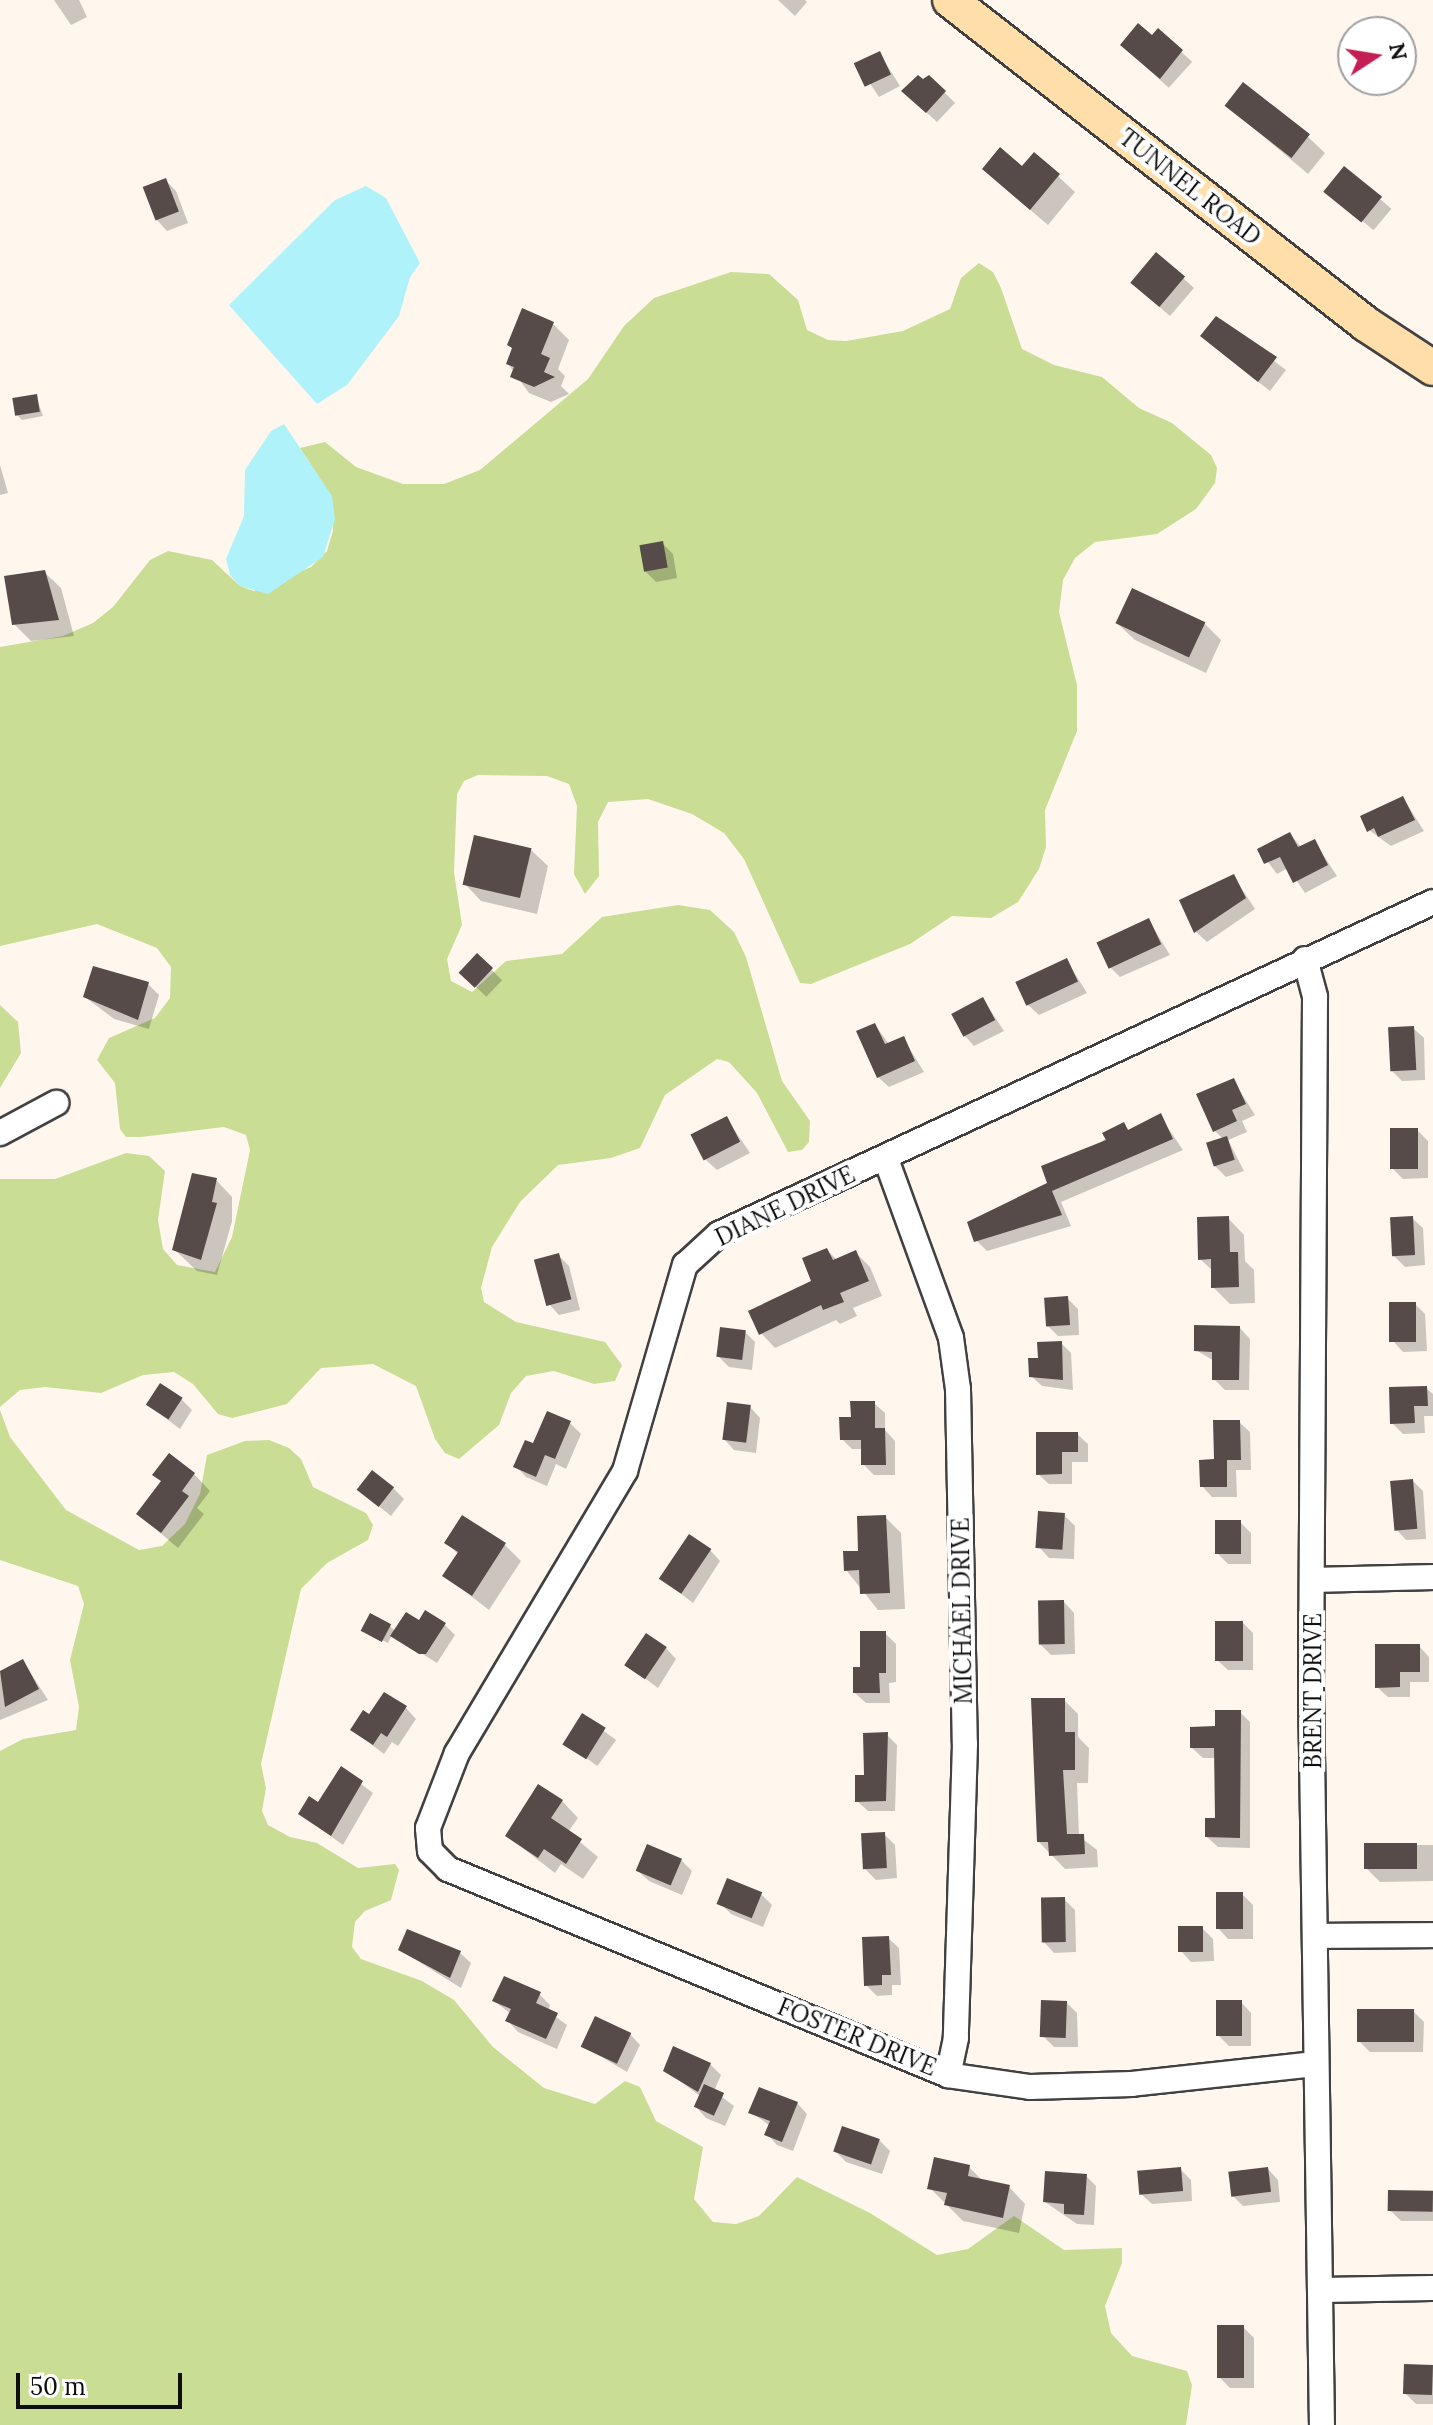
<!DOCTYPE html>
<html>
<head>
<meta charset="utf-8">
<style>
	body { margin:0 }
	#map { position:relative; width:1433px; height:2425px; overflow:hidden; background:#fff7ee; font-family:Lora,serif }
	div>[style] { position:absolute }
	.forest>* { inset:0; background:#c9dd94 }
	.water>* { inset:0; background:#b0f2f9 }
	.shadow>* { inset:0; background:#0003; transform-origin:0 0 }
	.building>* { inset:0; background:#574b49; transform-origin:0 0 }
	.roads { filter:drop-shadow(2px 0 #414141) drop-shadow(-2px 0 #414141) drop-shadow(0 2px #414141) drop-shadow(0 -2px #414141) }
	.street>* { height:24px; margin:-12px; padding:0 12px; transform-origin:12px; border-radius:12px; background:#fff }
	.secondary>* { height:34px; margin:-17px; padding:0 17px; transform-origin:17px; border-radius:17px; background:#ffdea9 }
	span { translate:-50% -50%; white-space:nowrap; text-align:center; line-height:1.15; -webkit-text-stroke:8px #fff; paint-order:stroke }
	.street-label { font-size:24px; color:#0e0e0e }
	.north { position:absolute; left:1337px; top:16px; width:80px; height:80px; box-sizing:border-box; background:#fff; border:2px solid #9f9f9f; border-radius:50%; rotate:78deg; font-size:22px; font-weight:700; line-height:32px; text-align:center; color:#0e0e0e }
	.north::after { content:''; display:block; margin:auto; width:28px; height:36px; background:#c41f55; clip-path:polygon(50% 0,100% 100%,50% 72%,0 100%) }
	.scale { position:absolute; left:16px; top:2373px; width:166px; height:36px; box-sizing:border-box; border:4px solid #0e0e0e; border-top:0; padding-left:10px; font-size:24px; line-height:28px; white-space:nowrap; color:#0e0e0e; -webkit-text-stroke:6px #fff; paint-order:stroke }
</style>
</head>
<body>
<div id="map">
	<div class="forest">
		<div style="clip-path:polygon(979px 263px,993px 272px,1001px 288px,1022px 349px,1054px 365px,1102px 377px,1139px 408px,1172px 423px,1211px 455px,1217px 468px,1215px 483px,1196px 509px,1157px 534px,1095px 542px,1075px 558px,1063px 580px,1059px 612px,1077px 685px,1077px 731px,1045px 810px,1046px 847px,1039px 869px,1018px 902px,991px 918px,952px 916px,910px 944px,811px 984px,800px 983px,744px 859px,724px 833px,692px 814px,648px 799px,608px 802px,598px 822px,599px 876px,585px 894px,574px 874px,577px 806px,569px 784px,547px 776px,478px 775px,464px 781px,457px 794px,454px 872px,462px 925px,447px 959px,451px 981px,472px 992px,506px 961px,562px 954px,602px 917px,678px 905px,710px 910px,734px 932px,746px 957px,782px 1081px,810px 1121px,809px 1142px,802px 1150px,788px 1152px,757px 1093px,729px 1062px,717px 1059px,665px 1095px,640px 1148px,611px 1158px,558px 1165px,520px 1202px,492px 1247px,481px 1288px,484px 1302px,516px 1322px,605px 1342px,622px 1365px,615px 1381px,594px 1384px,554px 1371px,526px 1376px,511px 1393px,499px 1425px,459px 1459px,445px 1453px,435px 1439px,416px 1386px,373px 1364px,321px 1368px,287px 1404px,232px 1418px,218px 1414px,193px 1384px,174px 1372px,143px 1375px,101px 1393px,45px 1387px,20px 1390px,0 1407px,0 1179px,55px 1179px,126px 1153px,149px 1156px,165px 1171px,158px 1220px,163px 1249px,177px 1265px,215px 1272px,232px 1237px,250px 1150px,246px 1135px,224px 1127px,141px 1137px,126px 1137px,120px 1129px,115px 1083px,97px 1060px,109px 1038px,155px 1018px,170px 998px,171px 967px,157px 948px,97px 924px,0 946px,0 647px,63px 636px,93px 623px,113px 607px,150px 560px,168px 551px,212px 560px,240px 586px,254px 591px,311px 567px,327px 551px,333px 531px,332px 497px,300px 448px,325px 442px,356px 467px,403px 484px,444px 484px,480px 470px,588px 379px,624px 326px,654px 298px,731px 272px,769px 274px,798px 300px,807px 330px,828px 340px,846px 341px,903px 331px,950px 309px,961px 278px)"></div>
		<div style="clip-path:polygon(0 1005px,18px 1022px,21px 1053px,0 1088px)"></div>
		<div style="clip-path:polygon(0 1410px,10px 1437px,66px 1510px,139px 1550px,162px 1546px,185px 1524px,200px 1494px,207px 1455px,245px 1441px,269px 1440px,289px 1448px,301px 1459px,313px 1487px,366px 1513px,373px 1525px,368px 1540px,327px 1563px,301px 1589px,261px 1764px,266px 1788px,262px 1811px,268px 1825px,290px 1837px,317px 1843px,358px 1868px,395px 1864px,399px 1870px,391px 1900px,365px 1911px,355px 1922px,352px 1947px,361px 1959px,422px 1981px,454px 2000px,493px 2047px,544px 2088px,595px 2104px,625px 2081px,640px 2087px,656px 2121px,703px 2147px,694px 2199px,713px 2222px,736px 2224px,759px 2216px,797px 2177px,870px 2213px,937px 2255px,968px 2249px,1014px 2216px,1064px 2250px,1122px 2248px,1122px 2263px,1105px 2306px,1111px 2333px,1132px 2356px,1187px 2371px,1192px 2385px,1186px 2425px,0 2425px,0 1751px,23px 1739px,76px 1730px,79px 1707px,70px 1660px,84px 1604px,78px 1586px,0 1560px)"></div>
	</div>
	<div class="water">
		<div style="clip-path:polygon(366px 186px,386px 198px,420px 263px,410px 277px,399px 316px,347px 385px,317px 404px,229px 305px,335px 200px)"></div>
		<div style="clip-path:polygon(284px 424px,332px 496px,335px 519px,323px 557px,268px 594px,240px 586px,230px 575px,226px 559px,244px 516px,245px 470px,271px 431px)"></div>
	</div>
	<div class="shadow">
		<div style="clip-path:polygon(54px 0,79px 0,87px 17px,71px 25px)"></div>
		<div style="clip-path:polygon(778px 0,805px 0,807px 2px,795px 16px)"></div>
		<div style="left:1158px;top:31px;width:46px;height:35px;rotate:42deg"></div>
		<div style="clip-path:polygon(880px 54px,900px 86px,879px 97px,857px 64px)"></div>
		<div style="clip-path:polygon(929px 77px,955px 103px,937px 122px,914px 101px)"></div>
		<div style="clip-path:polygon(1227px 106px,1308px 137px,1325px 153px,1308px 174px)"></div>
		<div style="clip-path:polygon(1034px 154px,1075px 192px,1048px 225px,1001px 185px)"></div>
		<div style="left:1344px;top:169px;width:62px;height:28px;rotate:40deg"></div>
		<div style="clip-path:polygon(166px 181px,176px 191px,188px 223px,167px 231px,157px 220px)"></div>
		<div style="clip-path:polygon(1183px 278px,1194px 288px,1170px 316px,1143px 293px)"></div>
		<div style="clip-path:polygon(1216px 318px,1286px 370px,1270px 391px,1213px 346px)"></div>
		<div style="clip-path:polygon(553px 324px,569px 340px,558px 369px,565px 376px,561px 386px,569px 394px,551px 402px,529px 393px,508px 364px)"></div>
		<div style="clip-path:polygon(36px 396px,43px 416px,22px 420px,17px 415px)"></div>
		<div style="clip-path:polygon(0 465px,8px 493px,0 495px)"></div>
		<div style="clip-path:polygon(662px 543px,673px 554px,677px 578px,656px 582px,645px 571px)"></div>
		<div style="clip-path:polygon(44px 572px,61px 588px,74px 636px,31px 641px,14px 624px)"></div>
		<div style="clip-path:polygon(1118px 624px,1205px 624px,1221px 640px,1206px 673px,1135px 640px)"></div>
		<div style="clip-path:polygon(1403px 798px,1424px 831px,1391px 846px,1369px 830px)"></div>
		<div style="clip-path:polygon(1290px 834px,1302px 848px,1314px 841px,1337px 876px,1305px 893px,1288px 868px,1277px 874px,1259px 850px)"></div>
		<div style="clip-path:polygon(531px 850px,548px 866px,537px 914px,481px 901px,465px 884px)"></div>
		<div style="clip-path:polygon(1234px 877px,1255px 909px,1207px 942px,1196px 932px)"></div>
		<div style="clip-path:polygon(1149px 921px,1170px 955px,1120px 977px,1109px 966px)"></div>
		<div style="left:477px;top:956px;width:35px;height:23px;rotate:44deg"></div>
		<div style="clip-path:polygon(1067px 961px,1087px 993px,1039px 1015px,1028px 1005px)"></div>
		<div style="clip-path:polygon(148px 984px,159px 995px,149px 1029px,114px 1019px,85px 997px)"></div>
		<div style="clip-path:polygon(983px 999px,1004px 1031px,974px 1046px,964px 1035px)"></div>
		<div style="clip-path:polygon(875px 1025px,889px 1044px,903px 1038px,924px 1072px,889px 1087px,878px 1077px)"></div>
		<div style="clip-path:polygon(1413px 1028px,1424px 1038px,1425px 1080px,1402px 1081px,1391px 1070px)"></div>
		<div style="clip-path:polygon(1233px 1080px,1255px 1115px,1242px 1121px,1247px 1132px,1228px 1140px,1244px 1171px,1226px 1177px,1215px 1166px,1208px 1145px,1224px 1140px,1215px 1131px)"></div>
		<div style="clip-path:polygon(1160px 1116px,1183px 1150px,1061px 1202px,1071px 1226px,987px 1251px,976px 1240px,1123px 1125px,1130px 1131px)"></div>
		<div style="clip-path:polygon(727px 1119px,750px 1153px,717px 1170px,706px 1160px)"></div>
		<div style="clip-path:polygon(1417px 1130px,1428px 1141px,1428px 1178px,1403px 1179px,1392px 1168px)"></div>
		<div style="clip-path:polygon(216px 1180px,232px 1197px,232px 1221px,217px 1275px,197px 1271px,174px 1249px)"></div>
		<div style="clip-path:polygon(1228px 1218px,1244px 1235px,1245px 1261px,1254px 1270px,1255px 1303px,1230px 1304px,1213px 1287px,1213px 1271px,1200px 1259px)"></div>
		<div style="clip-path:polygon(1412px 1218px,1423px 1228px,1425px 1265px,1405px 1267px,1394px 1256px)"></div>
		<div style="clip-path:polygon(827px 1250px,837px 1260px,856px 1253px,870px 1267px,882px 1296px,853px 1308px,857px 1316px,840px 1324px,836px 1320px,775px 1348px,761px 1333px,814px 1282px)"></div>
		<div style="clip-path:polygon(558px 1255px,569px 1266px,580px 1310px,559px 1315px,549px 1304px)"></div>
		<div style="clip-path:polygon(1067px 1298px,1078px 1309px,1079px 1335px,1058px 1336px,1047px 1325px)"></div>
		<div style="clip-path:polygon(1415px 1304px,1425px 1314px,1427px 1351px,1403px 1352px,1393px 1341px)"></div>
		<div style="clip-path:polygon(1240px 1328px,1250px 1339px,1249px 1390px,1225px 1390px,1214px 1379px,1214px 1361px,1196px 1350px)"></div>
		<div style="clip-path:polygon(745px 1332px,755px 1342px,752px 1370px,729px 1367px,719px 1357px)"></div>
		<div style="clip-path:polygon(1061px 1343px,1071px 1353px,1073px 1390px,1042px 1386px,1031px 1376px)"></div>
		<div style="clip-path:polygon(1426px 1388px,1433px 1394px,1433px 1416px,1424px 1416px,1425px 1433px,1403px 1434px,1392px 1423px)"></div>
		<div style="clip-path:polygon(181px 1399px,192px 1410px,180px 1429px,148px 1405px)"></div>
		<div style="clip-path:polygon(874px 1403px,885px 1413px,885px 1430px,895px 1441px,895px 1475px,874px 1475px,863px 1464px,863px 1449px,852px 1449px,842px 1439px,853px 1419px)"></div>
		<div style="clip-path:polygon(750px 1407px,760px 1418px,756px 1453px,734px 1450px,724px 1439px)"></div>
		<div style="clip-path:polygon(1239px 1422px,1250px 1432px,1251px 1470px,1236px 1470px,1237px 1497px,1212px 1497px,1202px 1486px)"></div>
		<div style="clip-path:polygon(570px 1423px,581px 1434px,566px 1469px,556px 1464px,547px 1486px,526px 1477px,516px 1466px,534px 1445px)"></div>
		<div style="clip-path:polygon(1077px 1434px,1088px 1444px,1088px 1462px,1072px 1462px,1072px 1484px,1049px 1484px,1038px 1474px)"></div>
		<div style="clip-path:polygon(194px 1474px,210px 1491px,197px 1508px,204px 1514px,178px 1548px,138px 1514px,163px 1482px)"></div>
		<div style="clip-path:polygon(1413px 1481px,1423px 1491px,1426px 1539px,1406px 1540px,1396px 1529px)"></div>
		<div style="clip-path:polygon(393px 1488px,404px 1499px,391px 1516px,359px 1490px)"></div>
		<div style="clip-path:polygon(1064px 1515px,1075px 1526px,1074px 1559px,1049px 1558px,1039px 1547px)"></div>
		<div style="clip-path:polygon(885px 1517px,901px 1533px,905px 1609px,878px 1610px,846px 1570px)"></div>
		<div style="clip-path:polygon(1240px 1522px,1251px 1533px,1251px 1564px,1228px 1564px,1217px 1553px)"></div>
		<div style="clip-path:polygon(446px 1542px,505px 1545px,521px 1561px,489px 1610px,445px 1576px,459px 1555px)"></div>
		<div style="clip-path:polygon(710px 1550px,720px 1561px,693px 1603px,662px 1579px)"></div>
		<div style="clip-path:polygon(1064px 1602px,1074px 1613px,1075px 1654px,1051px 1655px,1040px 1644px)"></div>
		<div style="clip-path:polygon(419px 1623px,445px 1625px,455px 1635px,437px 1663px,392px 1635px,388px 1643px,366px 1632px,390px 1626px,395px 1631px)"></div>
		<div style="clip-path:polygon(1243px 1623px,1253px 1633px,1253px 1670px,1228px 1670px,1217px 1660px)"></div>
		<div style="clip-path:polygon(885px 1633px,896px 1644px,896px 1682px,889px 1683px,890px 1703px,866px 1703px,855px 1693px,862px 1669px)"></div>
		<div style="clip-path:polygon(1419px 1646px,1429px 1657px,1429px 1682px,1410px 1682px,1410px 1697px,1388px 1697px,1377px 1687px)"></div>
		<div style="clip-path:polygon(666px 1648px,676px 1659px,658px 1688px,627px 1665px)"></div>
		<div style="clip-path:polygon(23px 1661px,48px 1700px,0 1720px,0 1673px)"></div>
		<div style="clip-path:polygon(1064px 1700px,1078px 1714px,1078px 1737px,1089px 1748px,1088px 1783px,1077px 1783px,1079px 1836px,1097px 1850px,1098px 1867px,1065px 1869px,1039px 1842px)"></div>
		<div style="clip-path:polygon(406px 1708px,416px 1719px,398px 1746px,392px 1742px,384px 1754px,352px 1730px,370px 1717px)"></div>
		<div style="clip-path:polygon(1240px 1712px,1250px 1722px,1250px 1848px,1218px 1847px,1207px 1837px,1217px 1820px,1216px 1758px,1203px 1758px,1192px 1748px)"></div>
		<div style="left:583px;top:1716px;width:41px;height:32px;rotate:36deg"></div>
		<div style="clip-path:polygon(887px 1735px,897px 1745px,895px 1811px,868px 1811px,857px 1801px)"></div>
		<div style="clip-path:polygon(341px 1769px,373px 1793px,343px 1845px,300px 1814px,319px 1805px)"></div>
		<div style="clip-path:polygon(562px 1801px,578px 1818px,568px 1832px,598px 1857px,583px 1879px,561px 1864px,555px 1873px,507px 1836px)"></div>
		<div style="clip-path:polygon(884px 1834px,895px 1845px,897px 1878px,876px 1880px,865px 1869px)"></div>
		<div style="clip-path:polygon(1366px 1845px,1433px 1845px,1433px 1881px,1380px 1882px,1366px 1868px)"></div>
		<div style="clip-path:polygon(681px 1860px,692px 1871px,682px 1895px,649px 1881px,638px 1871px)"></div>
		<div style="clip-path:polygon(761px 1894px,772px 1905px,763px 1927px,731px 1914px,720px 1903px)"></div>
		<div style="clip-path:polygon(1242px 1894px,1253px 1905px,1253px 1939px,1228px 1939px,1218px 1928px)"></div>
		<div style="clip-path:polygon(1064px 1899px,1075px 1910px,1076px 1952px,1054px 1953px,1044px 1942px)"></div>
		<div style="clip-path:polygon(1202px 1928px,1213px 1939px,1214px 1961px,1191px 1962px,1181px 1951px)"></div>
		<div style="clip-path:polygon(888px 1938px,899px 1948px,901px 1985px,892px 1985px,892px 1995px,877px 1996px,866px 1985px)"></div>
		<div style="clip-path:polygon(400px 1950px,460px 1953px,471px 1963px,461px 1988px)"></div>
		<div style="clip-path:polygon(539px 1994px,550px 2005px,548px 2011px,567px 2025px,557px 2049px,518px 2032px,508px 2021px,511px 2014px,494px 2001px)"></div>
		<div style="clip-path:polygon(1241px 2002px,1251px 2013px,1251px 2046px,1229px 2046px,1218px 2035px)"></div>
		<div style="clip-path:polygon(1067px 2003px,1077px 2013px,1078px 2047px,1054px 2047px,1043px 2036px)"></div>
		<div style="clip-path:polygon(1413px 2011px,1424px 2022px,1423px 2052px,1370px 2052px,1359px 2041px)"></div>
		<div style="clip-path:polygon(630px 2034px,640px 2045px,627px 2072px,583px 2046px)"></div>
		<div style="clip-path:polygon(710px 2064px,721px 2075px,714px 2091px,734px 2106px,725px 2126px,706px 2118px,696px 2107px,700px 2096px,665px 2070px)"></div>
		<div style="clip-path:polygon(797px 2103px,807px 2114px,793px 2151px,777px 2145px,767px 2134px,770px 2126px,751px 2112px)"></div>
		<div style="clip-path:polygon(879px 2140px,890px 2151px,882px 2174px,846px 2162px,836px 2152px)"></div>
		<div style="clip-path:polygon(969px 2167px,984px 2182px,1009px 2187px,1025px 2204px,1019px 2233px,963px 2221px,930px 2188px)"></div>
		<div style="clip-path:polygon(1180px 2169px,1191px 2180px,1192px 2201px,1152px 2204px,1141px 2194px)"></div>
		<div style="clip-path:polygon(1268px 2169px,1278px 2180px,1280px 2202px,1243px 2206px,1232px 2195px)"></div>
		<div style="clip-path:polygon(1086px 2176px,1096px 2186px,1094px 2225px,1077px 2224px,1045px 2202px)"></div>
		<div style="clip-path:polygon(1433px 2193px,1433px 2221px,1401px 2221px,1390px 2210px)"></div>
		<div style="clip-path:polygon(1243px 2327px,1254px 2338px,1254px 2388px,1230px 2388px,1220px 2378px)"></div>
		<div style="clip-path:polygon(1433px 2367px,1433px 2404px,1416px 2404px,1405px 2393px)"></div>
	</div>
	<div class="building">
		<div style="clip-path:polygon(1138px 23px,1152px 35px,1158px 28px,1183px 50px,1160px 79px,1120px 45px)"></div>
		<div style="left:880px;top:51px;width:26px;height:29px;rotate:65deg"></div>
		<div style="clip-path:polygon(918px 75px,923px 79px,929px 75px,946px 91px,926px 113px,901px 91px)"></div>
		<div style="left:1243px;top:82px;width:85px;height:30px;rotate:38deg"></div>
		<div style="clip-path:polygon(1000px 147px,1022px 166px,1034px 152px,1060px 174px,1030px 210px,982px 169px)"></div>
		<div style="left:1344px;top:166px;width:49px;height:33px;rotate:39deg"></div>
		<div style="left:166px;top:178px;width:36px;height:25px;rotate:69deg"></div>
		<div style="left:1156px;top:252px;width:38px;height:40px;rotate:40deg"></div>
		<div style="clip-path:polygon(522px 308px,554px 322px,541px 354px,550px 358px,544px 372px,555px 377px,534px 387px,510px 377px,514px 367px,506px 364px,512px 348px,507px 345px)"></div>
		<div style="clip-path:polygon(1216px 316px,1277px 357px,1258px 382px,1200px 336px)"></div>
		<div style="left:37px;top:394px;width:18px;height:25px;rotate:81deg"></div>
		<div style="left:663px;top:541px;width:27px;height:24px;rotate:80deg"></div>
		<div style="clip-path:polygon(45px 570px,59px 620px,12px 625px,4px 576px)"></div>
		<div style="left:1132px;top:588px;width:81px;height:39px;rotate:25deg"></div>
		<div style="clip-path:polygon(1403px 796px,1415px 820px,1378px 837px,1374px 828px,1367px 832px,1360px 816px)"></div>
		<div style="clip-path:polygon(1290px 832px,1298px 847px,1315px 839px,1328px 865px,1293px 883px,1280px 857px,1264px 864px,1257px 849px)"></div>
		<div style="left:474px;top:835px;width:59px;height:51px;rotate:13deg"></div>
		<div style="clip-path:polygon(1234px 874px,1246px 898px,1194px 933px,1179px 900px)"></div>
		<div style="left:1149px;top:918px;width:29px;height:58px;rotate:65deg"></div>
		<div style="left:477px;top:953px;width:22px;height:27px;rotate:43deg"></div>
		<div style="left:1067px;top:958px;width:26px;height:57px;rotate:65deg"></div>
		<div style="clip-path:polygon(93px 966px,149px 982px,138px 1020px,83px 997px)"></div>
		<div style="left:983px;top:997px;width:26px;height:36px;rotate:62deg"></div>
		<div style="clip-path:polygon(875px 1023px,885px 1044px,904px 1036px,915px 1061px,877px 1078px,856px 1031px)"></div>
		<div style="left:1414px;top:1026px;width:44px;height:26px;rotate:87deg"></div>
		<div style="clip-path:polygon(1234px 1078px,1246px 1104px,1232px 1110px,1237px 1121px,1213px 1132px,1196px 1094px)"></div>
		<div style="clip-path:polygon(1161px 1113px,1173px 1139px,1052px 1191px,1062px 1215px,974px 1242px,967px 1222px,1047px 1183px,1041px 1166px,1106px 1140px,1102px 1133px,1124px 1122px,1128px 1130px)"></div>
		<div style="left:727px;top:1116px;width:29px;height:41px;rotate:63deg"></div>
		<div style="left:1390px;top:1128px;width:28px;height:41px"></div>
		<div style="left:1227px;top:1136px;width:25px;height:22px;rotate:72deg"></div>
		<div style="clip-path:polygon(192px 1173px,217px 1178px,212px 1202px,217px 1203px,201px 1260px,172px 1250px)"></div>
		<div style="clip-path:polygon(1229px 1216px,1230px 1252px,1238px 1252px,1239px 1287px,1211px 1288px,1211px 1259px,1198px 1260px,1197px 1217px)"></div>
		<div style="left:1413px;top:1216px;width:39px;height:23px;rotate:87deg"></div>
		<div style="clip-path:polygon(827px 1248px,833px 1260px,856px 1250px,869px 1281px,840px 1293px,844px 1302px,823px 1310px,821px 1305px,759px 1335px,748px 1311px,811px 1281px,802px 1258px)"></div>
		<div style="left:559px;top:1253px;width:48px;height:26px;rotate:75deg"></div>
		<div style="left:1068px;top:1296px;width:29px;height:24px;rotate:86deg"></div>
		<div style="left:1389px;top:1302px;width:27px;height:40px"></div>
		<div style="clip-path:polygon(1194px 1325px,1240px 1326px,1239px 1380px,1212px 1380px,1212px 1352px,1194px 1351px)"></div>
		<div style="left:720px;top:1327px;width:26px;height:30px;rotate:7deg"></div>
		<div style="clip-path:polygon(1062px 1341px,1063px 1380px,1029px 1377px,1028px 1358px,1038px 1358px,1037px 1342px)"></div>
		<div style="left:160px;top:1383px;width:27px;height:26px;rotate:33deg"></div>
		<div style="clip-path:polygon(1427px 1386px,1428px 1406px,1414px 1406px,1415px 1423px,1390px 1424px,1389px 1387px)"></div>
		<div style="clip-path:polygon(850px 1401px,875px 1401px,875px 1428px,885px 1428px,886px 1465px,861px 1465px,861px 1440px,840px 1440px,839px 1417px,851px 1417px)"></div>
		<div style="left:727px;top:1402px;width:24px;height:38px;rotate:7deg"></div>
		<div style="clip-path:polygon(547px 1411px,571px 1421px,555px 1459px,545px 1455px,536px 1477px,513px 1467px,525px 1440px,533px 1443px)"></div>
		<div style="clip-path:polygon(1213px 1420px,1240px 1420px,1241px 1460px,1227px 1460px,1227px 1487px,1200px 1487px,1199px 1460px,1214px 1459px)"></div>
		<div style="clip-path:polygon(1036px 1432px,1078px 1432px,1078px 1452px,1062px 1452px,1062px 1474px,1036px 1475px)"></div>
		<div style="clip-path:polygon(169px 1453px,195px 1473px,182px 1491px,189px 1496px,161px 1533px,136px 1514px,161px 1481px,152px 1475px)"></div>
		<div style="left:372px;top:1470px;width:28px;height:25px;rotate:38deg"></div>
		<div style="left:1413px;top:1479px;width:50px;height:23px;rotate:85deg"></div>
		<div style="left:1038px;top:1511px;width:27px;height:37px;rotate:4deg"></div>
		<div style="clip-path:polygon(462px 1515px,506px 1543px,472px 1596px,442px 1576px,458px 1552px,444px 1543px)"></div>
		<div style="clip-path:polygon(886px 1515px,890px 1593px,860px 1594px,859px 1570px,844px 1571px,843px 1551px,858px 1551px,857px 1516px)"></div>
		<div style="left:1215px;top:1520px;width:26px;height:34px"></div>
		<div style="left:689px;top:1534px;width:27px;height:54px;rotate:34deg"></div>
		<div style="left:1064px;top:1600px;width:44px;height:26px;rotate:89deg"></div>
		<div style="clip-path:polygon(425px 1610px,446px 1623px,426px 1654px,419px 1654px,390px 1636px,406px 1612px,419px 1620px)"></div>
		<div style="left:370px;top:1613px;width:24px;height:20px;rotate:28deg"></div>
		<div style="left:1215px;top:1621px;width:28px;height:40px"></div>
		<div style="clip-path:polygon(860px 1631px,886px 1631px,886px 1673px,879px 1673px,880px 1693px,853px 1693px,853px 1667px,860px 1667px)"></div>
		<div style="left:646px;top:1633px;width:25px;height:39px;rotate:34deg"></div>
		<div style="clip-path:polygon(1375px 1644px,1420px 1644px,1420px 1672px,1400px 1672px,1400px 1687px,1375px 1688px)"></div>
		<div style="clip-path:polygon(23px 1659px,39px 1689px,5px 1707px,0 1671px)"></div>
		<div style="clip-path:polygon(384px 1692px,407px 1706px,387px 1737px,381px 1733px,373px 1745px,350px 1730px,363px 1710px,369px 1714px)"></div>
		<div style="clip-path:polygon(1031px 1698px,1065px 1698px,1065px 1732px,1075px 1732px,1075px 1770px,1063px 1770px,1067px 1834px,1084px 1834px,1085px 1854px,1049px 1856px,1048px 1842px,1037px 1842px)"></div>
		<div style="clip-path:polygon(1215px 1710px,1241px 1710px,1240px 1838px,1205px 1837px,1205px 1818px,1215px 1818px,1214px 1748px,1190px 1748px,1190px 1727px,1215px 1726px)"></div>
		<div style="left:582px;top:1713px;width:28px;height:37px;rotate:32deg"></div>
		<div style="clip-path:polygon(888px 1732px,886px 1801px,855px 1802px,855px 1775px,864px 1775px,863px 1733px)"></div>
		<div style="clip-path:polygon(341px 1766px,363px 1781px,331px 1836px,298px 1814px,309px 1796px,318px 1802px)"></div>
		<div style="clip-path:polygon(538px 1784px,563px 1800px,551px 1818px,582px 1839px,566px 1864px,544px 1849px,538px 1858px,505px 1836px)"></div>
		<div style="left:885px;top:1832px;width:36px;height:24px;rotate:87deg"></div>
		<div style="left:1364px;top:1843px;width:53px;height:26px"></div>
		<div style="left:647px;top:1844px;width:38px;height:29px;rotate:23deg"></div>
		<div style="left:727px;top:1878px;width:38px;height:28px;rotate:22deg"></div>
		<div style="left:1216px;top:1892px;width:27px;height:37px"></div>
		<div style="left:1065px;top:1897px;width:45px;height:24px;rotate:89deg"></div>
		<div style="left:1178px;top:1926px;width:25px;height:26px"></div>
		<div style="clip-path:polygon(407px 1929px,461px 1951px,450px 1978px,398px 1950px)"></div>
		<div style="clip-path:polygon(889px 1936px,891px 1975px,882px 1975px,882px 1985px,864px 1986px,862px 1937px)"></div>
		<div style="clip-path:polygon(504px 1976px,541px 1992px,536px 2003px,558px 2013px,546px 2039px,505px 2021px,511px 2009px,492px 2001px)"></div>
		<div style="left:1041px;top:2000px;width:26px;height:37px;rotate:2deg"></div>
		<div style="left:1216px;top:2000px;width:26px;height:36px"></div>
		<div style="left:1357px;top:2009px;width:57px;height:33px"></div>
		<div style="left:595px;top:2016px;width:40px;height:34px;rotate:25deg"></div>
		<div style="clip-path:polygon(673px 2046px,711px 2063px,698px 2092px,663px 2071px)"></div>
		<div style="left:704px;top:2084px;width:22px;height:25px;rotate:24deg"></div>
		<div style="clip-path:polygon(759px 2087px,798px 2102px,782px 2142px,764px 2135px,770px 2121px,748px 2113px)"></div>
		<div style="left:842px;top:2126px;width:40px;height:27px;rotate:19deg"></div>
		<div style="clip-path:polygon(934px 2157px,970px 2165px,968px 2176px,1010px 2185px,1003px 2218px,944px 2205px,947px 2193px,927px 2189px)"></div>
		<div style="left:1181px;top:2167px;width:24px;height:44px;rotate:85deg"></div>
		<div style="left:1268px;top:2167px;width:25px;height:40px;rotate:83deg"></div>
		<div style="clip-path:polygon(1045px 2171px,1087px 2174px,1084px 2215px,1064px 2214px,1064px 2204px,1043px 2202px)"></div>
		<div style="left:1388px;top:2190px;width:45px;height:21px;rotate:1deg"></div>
		<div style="left:1244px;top:2325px;width:53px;height:27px;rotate:90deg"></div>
		<div style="left:1404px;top:2364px;width:29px;height:30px;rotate:2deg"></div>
	</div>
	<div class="roads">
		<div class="street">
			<div style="left:1305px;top:959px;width:39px;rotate:75deg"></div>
			<div style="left:1315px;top:997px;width:689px;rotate:90.33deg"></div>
			<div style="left:1311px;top:1686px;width:739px;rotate:89.15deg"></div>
			<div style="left:0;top:1133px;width:64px;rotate:-28.2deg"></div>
			<div style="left:886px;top:1159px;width:190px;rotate:70deg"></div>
			<div style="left:951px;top:1338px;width:51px;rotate:82.2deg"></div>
			<div style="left:958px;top:1389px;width:355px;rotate:88.9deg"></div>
			<div style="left:965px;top:1744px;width:294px;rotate:91.8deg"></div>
			<div style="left:956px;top:2038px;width:38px;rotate:102deg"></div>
			<div style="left:1313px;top:1580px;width:120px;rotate:-1.4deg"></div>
			<div style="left:1318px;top:1936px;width:115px;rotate:-0.5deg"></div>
			<div style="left:1315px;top:2064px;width:184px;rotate:173.8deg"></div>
			<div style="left:1132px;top:2084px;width:102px;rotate:178.3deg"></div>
			<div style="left:1030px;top:2087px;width:83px;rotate:-171.7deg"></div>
			<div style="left:948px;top:2075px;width:541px;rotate:-157.61deg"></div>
			<div style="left:448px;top:1869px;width:25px;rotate:-135deg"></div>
			<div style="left:430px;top:1851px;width:23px;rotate:-95deg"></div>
			<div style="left:428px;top:1828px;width:80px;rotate:-68.9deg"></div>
			<div style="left:457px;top:1753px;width:328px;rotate:-59.2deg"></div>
			<div style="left:625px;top:1471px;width:215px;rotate:-73.8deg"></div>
			<div style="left:685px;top:1265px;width:46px;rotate:-42.4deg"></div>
			<div style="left:719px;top:1234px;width:787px;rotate:-24.94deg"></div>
			<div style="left:1320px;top:2290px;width:113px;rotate:-1deg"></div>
		</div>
		<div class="secondary">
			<div style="left:950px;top:0;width:527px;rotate:37.91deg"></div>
			<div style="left:1366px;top:324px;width:80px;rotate:33.3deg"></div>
		</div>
	</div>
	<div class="street-label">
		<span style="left:1190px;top:187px;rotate:38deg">TUNNEL ROAD</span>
		<span style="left:785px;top:1206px;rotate:-26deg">DIANE DRIVE</span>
		<span style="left:962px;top:1611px;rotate:-91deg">MICHAEL DRIVE</span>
		<span style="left:1313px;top:1691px;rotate:-90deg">BRENT DRIVE</span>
		<span style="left:857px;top:2037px;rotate:22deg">FOSTER DRIVE</span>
	</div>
	<div class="north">N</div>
	<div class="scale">50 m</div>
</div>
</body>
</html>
